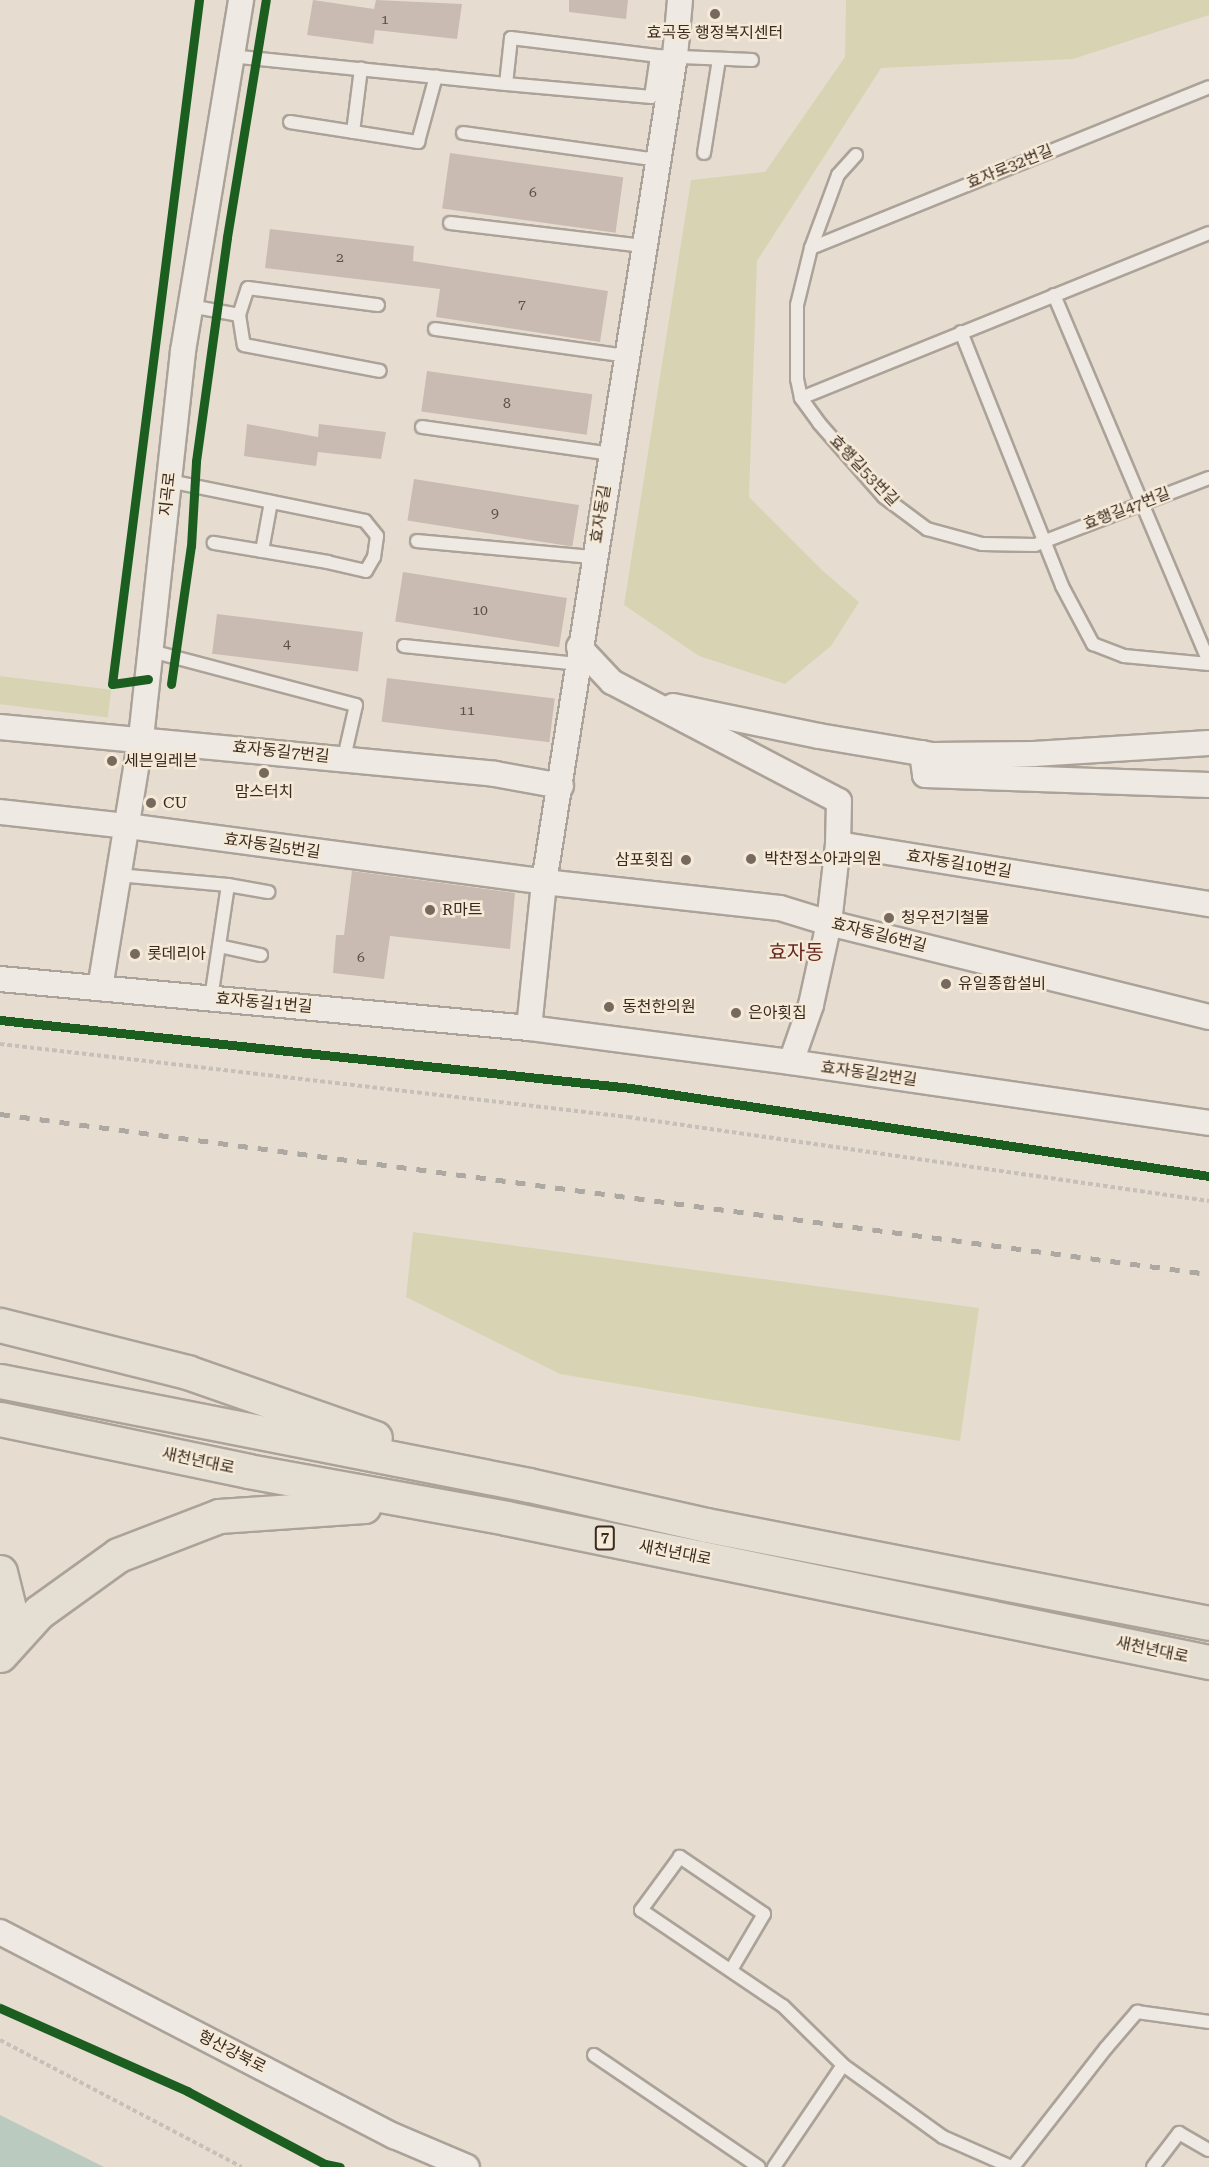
<!DOCTYPE html>
<html>
<head>
<meta charset="utf-8">
<style>
	body { margin:0 }
	#map { position:relative; width:1209px; height:2167px; overflow:hidden; background:#e6ddd0; font-family:"Roboto Serif","Noto Sans KR",serif }
	div>[style] { position:absolute }
	.green>* { inset:0; background:#d8d4b3; transform-origin:0 0 }
	.water>* { inset:0; background:#bbcabf }
	.building>* { inset:0; background:#c9bbb1; transform-origin:0 0 }
	.path>* { height:4px; margin-top:-2px; transform-origin:0; background:repeating-linear-gradient(90deg,#c7c0b8 0 4.5px,transparent 0 7.5px) }
	.roads { filter:drop-shadow(2px 0 #aba299) drop-shadow(-2px 0 #aba299) drop-shadow(0 2px #aba299) drop-shadow(0 -2px #aba299) }
	.service>* { height:12px; margin:-6px; padding:0 6px; transform-origin:6px; border-radius:6px; background:#eee9e2 }
	.minor>* { height:24px; margin:-12px; padding:0 12px; transform-origin:12px; border-radius:12px; background:#eee9e2 }
	.primary>* { height:33px; margin:-16.5px; padding:0 16.5px; transform-origin:16.5px; border-radius:16.5px; background:#e5ded3 }
	.rail>* { height:4.5px; margin-top:-2.25px; transform-origin:0; background:repeating-linear-gradient(90deg,#ada8a2 0 10px,transparent 0 20px) }
	.cycleway>* { height:9px; margin:-4.5px; padding:0 4.5px; transform-origin:4.5px; border-radius:4.5px; background:#1b5e20 }
	.dots>* { width:16px; height:16px; translate:-50% -50%; box-sizing:border-box; border:3px solid #f5ead8; border-radius:50% }
	span { translate:-50% -50%; white-space:nowrap; text-align:center; line-height:1.15; -webkit-text-stroke:5px #f5ead8; paint-order:stroke }
	.number-label { font-size:14px; color:#5e4e45 }
	.number-label span { -webkit-text-stroke-width:0 }
	.shield-label span { padding:2px 4px; background:#f5ead8; border:2px solid; border-radius:4px; -webkit-text-stroke-width:0 }
	.shield-label { font-size:15px; color:#3b2a21; font-weight:700 }
	.poi-label { font-size:16px; color:#3b2a21 }
	.left { translate:0 -50%; text-align:left }
	.right { translate:-100% -50%; text-align:right }
	.street-label { font-size:16px; color:#3b2a21 }
	.quarter-label { font-size:20px; color:#662821 }
</style>
</head>
<body>
<div id="map">
	<div class="green">
		<div style="clip-path:polygon(846px 0,1209px 0,1209px 15px,1073px 59px,881px 68px,757px 261px,749px 497px,823px 571px,859px 602px,831px 646px,785px 684px,699px 656px,624px 605px,691px 180px,765px 172px,845px 57px)"></div>
		<div style="left:0;top:676px;width:112px;height:28px;rotate:7deg"></div>
		<div style="clip-path:polygon(413px 1232px,979px 1308px,960px 1441px,560px 1374px,406px 1297px)"></div>
	</div>
	<div class="water">
		<div style="clip-path:polygon(0 2115px,104px 2167px,0 2167px)"></div>
	</div>
	<div class="building">
		<div style="clip-path:polygon(313px 0,374px 9px,376px 0,462px 4px,457px 39px,375px 30px,373px 44px,307px 35px)"></div>
		<div style="clip-path:polygon(569px 0,628px 0,626px 19px,569px 12px)"></div>
		<div style="left:450px;top:153px;width:175px;height:56px;rotate:8deg"></div>
		<div style="clip-path:polygon(270px 229px,414px 246px,413px 261px,608px 291px,600px 342px,436px 317px,440px 289px,265px 268px)"></div>
		<div style="left:427px;top:371px;width:167px;height:41px;rotate:8deg"></div>
		<div style="clip-path:polygon(247px 424px,318px 437px,319px 424px,386px 432px,381px 459px,318px 452px,316px 466px,244px 456px)"></div>
		<div style="left:414px;top:479px;width:167px;height:42px;rotate:9deg"></div>
		<div style="left:403px;top:572px;width:166px;height:50px;rotate:9deg"></div>
		<div style="left:217px;top:614px;width:147px;height:40px;rotate:7deg"></div>
		<div style="left:387px;top:678px;width:169px;height:44px;rotate:7deg"></div>
		<div style="clip-path:polygon(352px 871px,515px 893px,510px 949px,390px 936px,384px 979px,333px 973px,336px 935px,344px 935px)"></div>
	</div>
	<div class="path">
		<div style="left:0;top:1044px;width:632px;rotate:6.63deg"></div>
		<div style="left:628px;top:1117px;width:587px;rotate:8.23deg"></div>
		<div style="left:0;top:2040px;width:273px;rotate:27.7deg"></div>
	</div>
	<div class="roads">
		<div class="service">
			<div style="left:230px;top:56px;width:277px;rotate:5.8deg"></div>
			<div style="left:506px;top:84px;width:46px;rotate:-83.8deg"></div>
			<div style="left:511px;top:38px;width:147px;rotate:7deg"></div>
			<div style="left:657px;top:56px;width:95px;rotate:2.4deg"></div>
			<div style="left:506px;top:84px;width:146px;rotate:5.1deg"></div>
			<div style="left:651px;top:97px;width:41px;rotate:-81.7deg"></div>
			<div style="left:290px;top:122px;width:130px;rotate:8.9deg"></div>
			<div style="left:418px;top:142px;width:68px;rotate:-74.7deg"></div>
			<div style="left:353px;top:132px;width:64px;rotate:-82.8deg"></div>
			<div style="left:463px;top:133px;width:197px;rotate:7.9deg"></div>
			<div style="left:704px;top:153px;width:95px;rotate:-80.9deg"></div>
			<div style="left:856px;top:155px;width:27px;rotate:132deg"></div>
			<div style="left:838px;top:175px;width:78px;rotate:110.3deg"></div>
			<div style="left:811px;top:248px;width:59px;rotate:103.8deg"></div>
			<div style="left:797px;top:305px;width:74px;rotate:90deg"></div>
			<div style="left:797px;top:379px;width:19px;rotate:78deg"></div>
			<div style="left:801px;top:398px;width:31px;rotate:54deg"></div>
			<div style="left:819px;top:423px;width:98px;rotate:48.7deg"></div>
			<div style="left:884px;top:497px;width:54px;rotate:36.7deg"></div>
			<div style="left:927px;top:529px;width:57px;rotate:15.3deg"></div>
			<div style="left:982px;top:544px;width:53px;rotate:1.1deg"></div>
			<div style="left:1035px;top:545px;width:186px;rotate:-21.1deg"></div>
			<div style="left:450px;top:223px;width:195px;rotate:6.8deg"></div>
			<div style="left:811px;top:248px;width:429px;rotate:-22deg"></div>
			<div style="left:1054px;top:295px;width:398px;rotate:67.1deg"></div>
			<div style="left:190px;top:306px;width:50px;rotate:10.4deg"></div>
			<div style="left:239px;top:315px;width:30px;rotate:81deg"></div>
			<div style="left:244px;top:345px;width:138px;rotate:10.8deg"></div>
			<div style="left:239px;top:315px;width:28px;rotate:-72deg"></div>
			<div style="left:248px;top:288px;width:131px;rotate:7.5deg"></div>
			<div style="left:435px;top:329px;width:194px;rotate:8deg"></div>
			<div style="left:961px;top:332px;width:273px;rotate:68.3deg"></div>
			<div style="left:1062px;top:586px;width:66px;rotate:61.9deg"></div>
			<div style="left:1093px;top:644px;width:33px;rotate:21deg"></div>
			<div style="left:1124px;top:656px;width:85px;rotate:5.4deg"></div>
			<div style="left:801px;top:398px;width:440px;rotate:-22deg"></div>
			<div style="left:422px;top:427px;width:191px;rotate:8.1deg"></div>
			<div style="left:169px;top:481px;width:200px;rotate:11.5deg"></div>
			<div style="left:365px;top:521px;width:19px;rotate:51deg"></div>
			<div style="left:377px;top:536px;width:21px;rotate:98deg"></div>
			<div style="left:374px;top:557px;width:16px;rotate:120deg"></div>
			<div style="left:366px;top:571px;width:39px;rotate:-167deg"></div>
			<div style="left:328px;top:562px;width:116px;rotate:-170.5deg"></div>
			<div style="left:417px;top:541px;width:178px;rotate:5.2deg"></div>
			<div style="left:262px;top:551px;width:50px;rotate:-79.6deg"></div>
			<div style="left:404px;top:646px;width:174px;rotate:5.9deg"></div>
			<div style="left:151px;top:651px;width:212px;rotate:14.8deg"></div>
			<div style="left:356px;top:705px;width:54px;rotate:102.8deg"></div>
			<div style="left:118px;top:875px;width:110px;rotate:5.2deg"></div>
			<div style="left:228px;top:885px;width:115px;rotate:98.5deg"></div>
			<div style="left:228px;top:885px;width:41px;rotate:9.9deg"></div>
			<div style="left:219px;top:946px;width:43px;rotate:12.1deg"></div>
			<div style="left:731px;top:1970px;width:65px;rotate:-59.5deg"></div>
			<div style="left:764px;top:1914px;width:102px;rotate:-145.8deg"></div>
			<div style="left:680px;top:1857px;width:66px;rotate:126.3deg"></div>
			<div style="left:641px;top:1910px;width:171px;rotate:34.1deg"></div>
			<div style="left:783px;top:2006px;width:84px;rotate:44.5deg"></div>
			<div style="left:843px;top:2065px;width:123px;rotate:35.8deg"></div>
			<div style="left:943px;top:2137px;width:74px;rotate:23.8deg"></div>
			<div style="left:594px;top:2055px;width:199px;rotate:34.2deg"></div>
			<div style="left:774px;top:2167px;width:123px;rotate:-55.9deg"></div>
			<div style="left:1013px;top:2167px;width:151px;rotate:-52deg"></div>
			<div style="left:1106px;top:2048px;width:48px;rotate:-49.3deg"></div>
			<div style="left:1137px;top:2012px;width:73px;rotate:7.9deg"></div>
			<div style="left:1153px;top:2167px;width:43px;rotate:-52.6deg"></div>
			<div style="left:1179px;top:2133px;width:34px;rotate:30deg"></div>
		</div>
		<div class="minor">
			<div style="left:579px;top:647px;width:48px;rotate:46.7deg"></div>
			<div style="left:612px;top:682px;width:256px;rotate:27.7deg"></div>
			<div style="left:839px;top:801px;width:43px;rotate:91.3deg"></div>
			<div style="left:838px;top:844px;width:80px;rotate:96.5deg"></div>
			<div style="left:829px;top:923px;width:84px;rotate:102.4deg"></div>
			<div style="left:811px;top:1005px;width:60px;rotate:109.3deg"></div>
			<div style="left:673px;top:706px;width:149px;rotate:11.6deg"></div>
			<div style="left:819px;top:736px;width:115px;rotate:9.5deg"></div>
			<div style="left:932px;top:755px;width:102px;rotate:-0.6deg"></div>
			<div style="left:1034px;top:754px;width:175px;rotate:-3.6deg"></div>
			<div style="left:0;top:727px;width:497px;rotate:5.4deg"></div>
			<div style="left:495px;top:774px;width:67px;rotate:10.3deg"></div>
			<div style="left:922px;top:753px;width:22px;rotate:82deg"></div>
			<div style="left:925px;top:775px;width:284px;rotate:2deg"></div>
			<div style="left:0;top:812px;width:128px;rotate:6.3deg"></div>
			<div style="left:127px;top:826px;width:421px;rotate:7.6deg"></div>
			<div style="left:544px;top:882px;width:237px;rotate:6.3deg"></div>
			<div style="left:780px;top:908px;width:51px;rotate:17deg"></div>
			<div style="left:829px;top:923px;width:391px;rotate:13.9deg"></div>
			<div style="left:838px;top:844px;width:376px;rotate:9.2deg"></div>
			<div style="left:0;top:979px;width:531px;rotate:5.29deg"></div>
			<div style="left:529px;top:1028px;width:264px;rotate:7.4deg"></div>
			<div style="left:791px;top:1062px;width:422px;rotate:8.3deg"></div>
			<div style="left:100px;top:988px;width:253px;rotate:-80.7deg"></div>
			<div style="left:141px;top:738px;width:389px;rotate:-83.8deg"></div>
			<div style="left:183px;top:351px;width:356px;rotate:-80.6deg"></div>
			<div style="left:529px;top:1028px;width:147px;rotate:-84.1deg"></div>
			<div style="left:544px;top:882px;width:836px;rotate:-80.99deg"></div>
			<div style="left:675px;top:56px;width:56px;rotate:-84.9deg"></div>
			<div style="left:0;top:1932px;width:444px;rotate:27.4deg"></div>
			<div style="left:394px;top:2136px;width:79px;rotate:23deg"></div>
		</div>
		<div class="primary">
			<div style="left:0;top:1325px;width:193px;rotate:14.1deg"></div>
			<div style="left:187px;top:1372px;width:199px;rotate:19.3deg"></div>
			<div style="left:0;top:1381px;width:539px;rotate:11.12deg"></div>
			<div style="left:529px;top:1485px;width:181px;rotate:12.7deg"></div>
			<div style="left:706px;top:1525px;width:512px;rotate:11.02deg"></div>
			<div style="left:0;top:1419px;width:253px;rotate:11.8deg"></div>
			<div style="left:248px;top:1471px;width:262px;rotate:10.3deg"></div>
			<div style="left:506px;top:1518px;width:718px;rotate:11.58deg"></div>
			<div style="left:0;top:1572px;width:38px;rotate:76deg"></div>
			<div style="left:9px;top:1609px;width:23px;rotate:113deg"></div>
			<div style="left:0;top:1655px;width:58px;rotate:-47.8deg"></div>
			<div style="left:39px;top:1612px;width:97px;rotate:-35.8deg"></div>
			<div style="left:118px;top:1555px;width:108px;rotate:-21.1deg"></div>
			<div style="left:219px;top:1516px;width:145px;rotate:-3.9deg"></div>
		</div>
	</div>
	<div class="rail">
		<div style="left:0;top:1114px;width:1220px;rotate:7.54deg"></div>
	</div>
	<div class="cycleway">
		<div style="left:148px;top:679px;width:36px;rotate:172deg"></div>
		<div style="left:112px;top:684px;width:690px;rotate:-82.75deg"></div>
		<div style="left:171px;top:684px;width:139px;rotate:-81.8deg"></div>
		<div style="left:191px;top:546px;width:85px;rotate:-86.6deg"></div>
		<div style="left:196px;top:461px;width:226px;rotate:-82.1deg"></div>
		<div style="left:227px;top:237px;width:240px;rotate:-80.7deg"></div>
		<div style="left:0;top:1020px;width:635px;rotate:6.15deg"></div>
		<div style="left:631px;top:1088px;width:585px;rotate:8.66deg"></div>
		<div style="left:0;top:2008px;width:205px;rotate:23.9deg"></div>
		<div style="left:187px;top:2091px;width:156px;rotate:27.9deg"></div>
		<div style="left:325px;top:2164px;width:15px;rotate:11deg"></div>
	</div>
	<div class="dots">
		<div style="left:715px;top:14px;background:#77695e"></div>
		<div style="left:112px;top:761px;background:#77695e"></div>
		<div style="left:264px;top:773px;background:#77695e"></div>
		<div style="left:151px;top:803px;background:#77695e"></div>
		<div style="left:751px;top:859px;background:#77695e"></div>
		<div style="left:686px;top:860px;background:#77695e"></div>
		<div style="left:430px;top:910px;background:#77695e"></div>
		<div style="left:889px;top:918px;background:#77695e"></div>
		<div style="left:135px;top:954px;background:#77695e"></div>
		<div style="left:946px;top:984px;background:#77695e"></div>
		<div style="left:609px;top:1007px;background:#77695e"></div>
		<div style="left:736px;top:1013px;background:#77695e"></div>
	</div>
	<div class="number-label">
		<span style="left:385px;top:19px">1</span>
		<span style="left:533px;top:192px">6</span>
		<span style="left:340px;top:257px">2</span>
		<span style="left:522px;top:304px">7</span>
		<span style="left:507px;top:403px">8</span>
		<span style="left:495px;top:513px">9</span>
		<span style="left:480px;top:610px">10</span>
		<span style="left:287px;top:643px">4</span>
		<span style="left:467px;top:710px">11</span>
		<span style="left:361px;top:957px">6</span>
	</div>
	<div class="shield-label">
		<span style="left:605px;top:1538px">7</span>
	</div>
	<div class="poi-label">
		<span style="left:715px;top:33px">효곡동 행정복지센터</span>
		<span class="left" style="left:124px;top:761px">세븐일레븐</span>
		<span style="left:264px;top:792px">맘스터치</span>
		<span class="left" style="left:163px;top:803px">CU</span>
		<span class="left" style="left:764px;top:859px">박찬정소아과의원</span>
		<span class="right" style="left:674px;top:860px">삼포횟집</span>
		<span class="left" style="left:442px;top:910px">R마트</span>
		<span class="left" style="left:901px;top:918px">청우전기철물</span>
		<span class="left" style="left:147px;top:954px">롯데리아</span>
		<span class="left" style="left:958px;top:984px">유일종합설비</span>
		<span class="left" style="left:622px;top:1007px">동천한의원</span>
		<span class="left" style="left:748px;top:1013px">은아횟집</span>
	</div>
	<div class="street-label">
		<span style="left:1010px;top:167px;rotate:-22deg">효자로32번길</span>
		<span style="left:864px;top:471px;rotate:46deg">효행길53번길</span>
		<span style="left:168px;top:494px;rotate:-84deg">지곡로</span>
		<span style="left:1127px;top:509px;rotate:-21deg">효행길47번길</span>
		<span style="left:601px;top:514px;rotate:-81deg">효자동길</span>
		<span style="left:281px;top:752px;rotate:6deg">효자동길7번길</span>
		<span style="left:272px;top:846px;rotate:8deg">효자동길5번길</span>
		<span style="left:959px;top:864px;rotate:9deg">효자동길10번길</span>
		<span style="left:879px;top:935px;rotate:14deg">효자동길6번길</span>
		<span style="left:264px;top:1003px;rotate:5deg">효자동길1번길</span>
		<span style="left:869px;top:1074px;rotate:8deg">효자동길2번길</span>
		<span style="left:198px;top:1461px;rotate:12deg">새천년대로</span>
		<span style="left:675px;top:1553px;rotate:11deg">새천년대로</span>
		<span style="left:1152px;top:1650px;rotate:12deg">새천년대로</span>
		<span style="left:232px;top:2052px;rotate:27deg">형산강북로</span>
	</div>
	<div class="quarter-label">
		<span style="left:796px;top:952px">효자동</span>
	</div>
</div>
</body>
</html>
